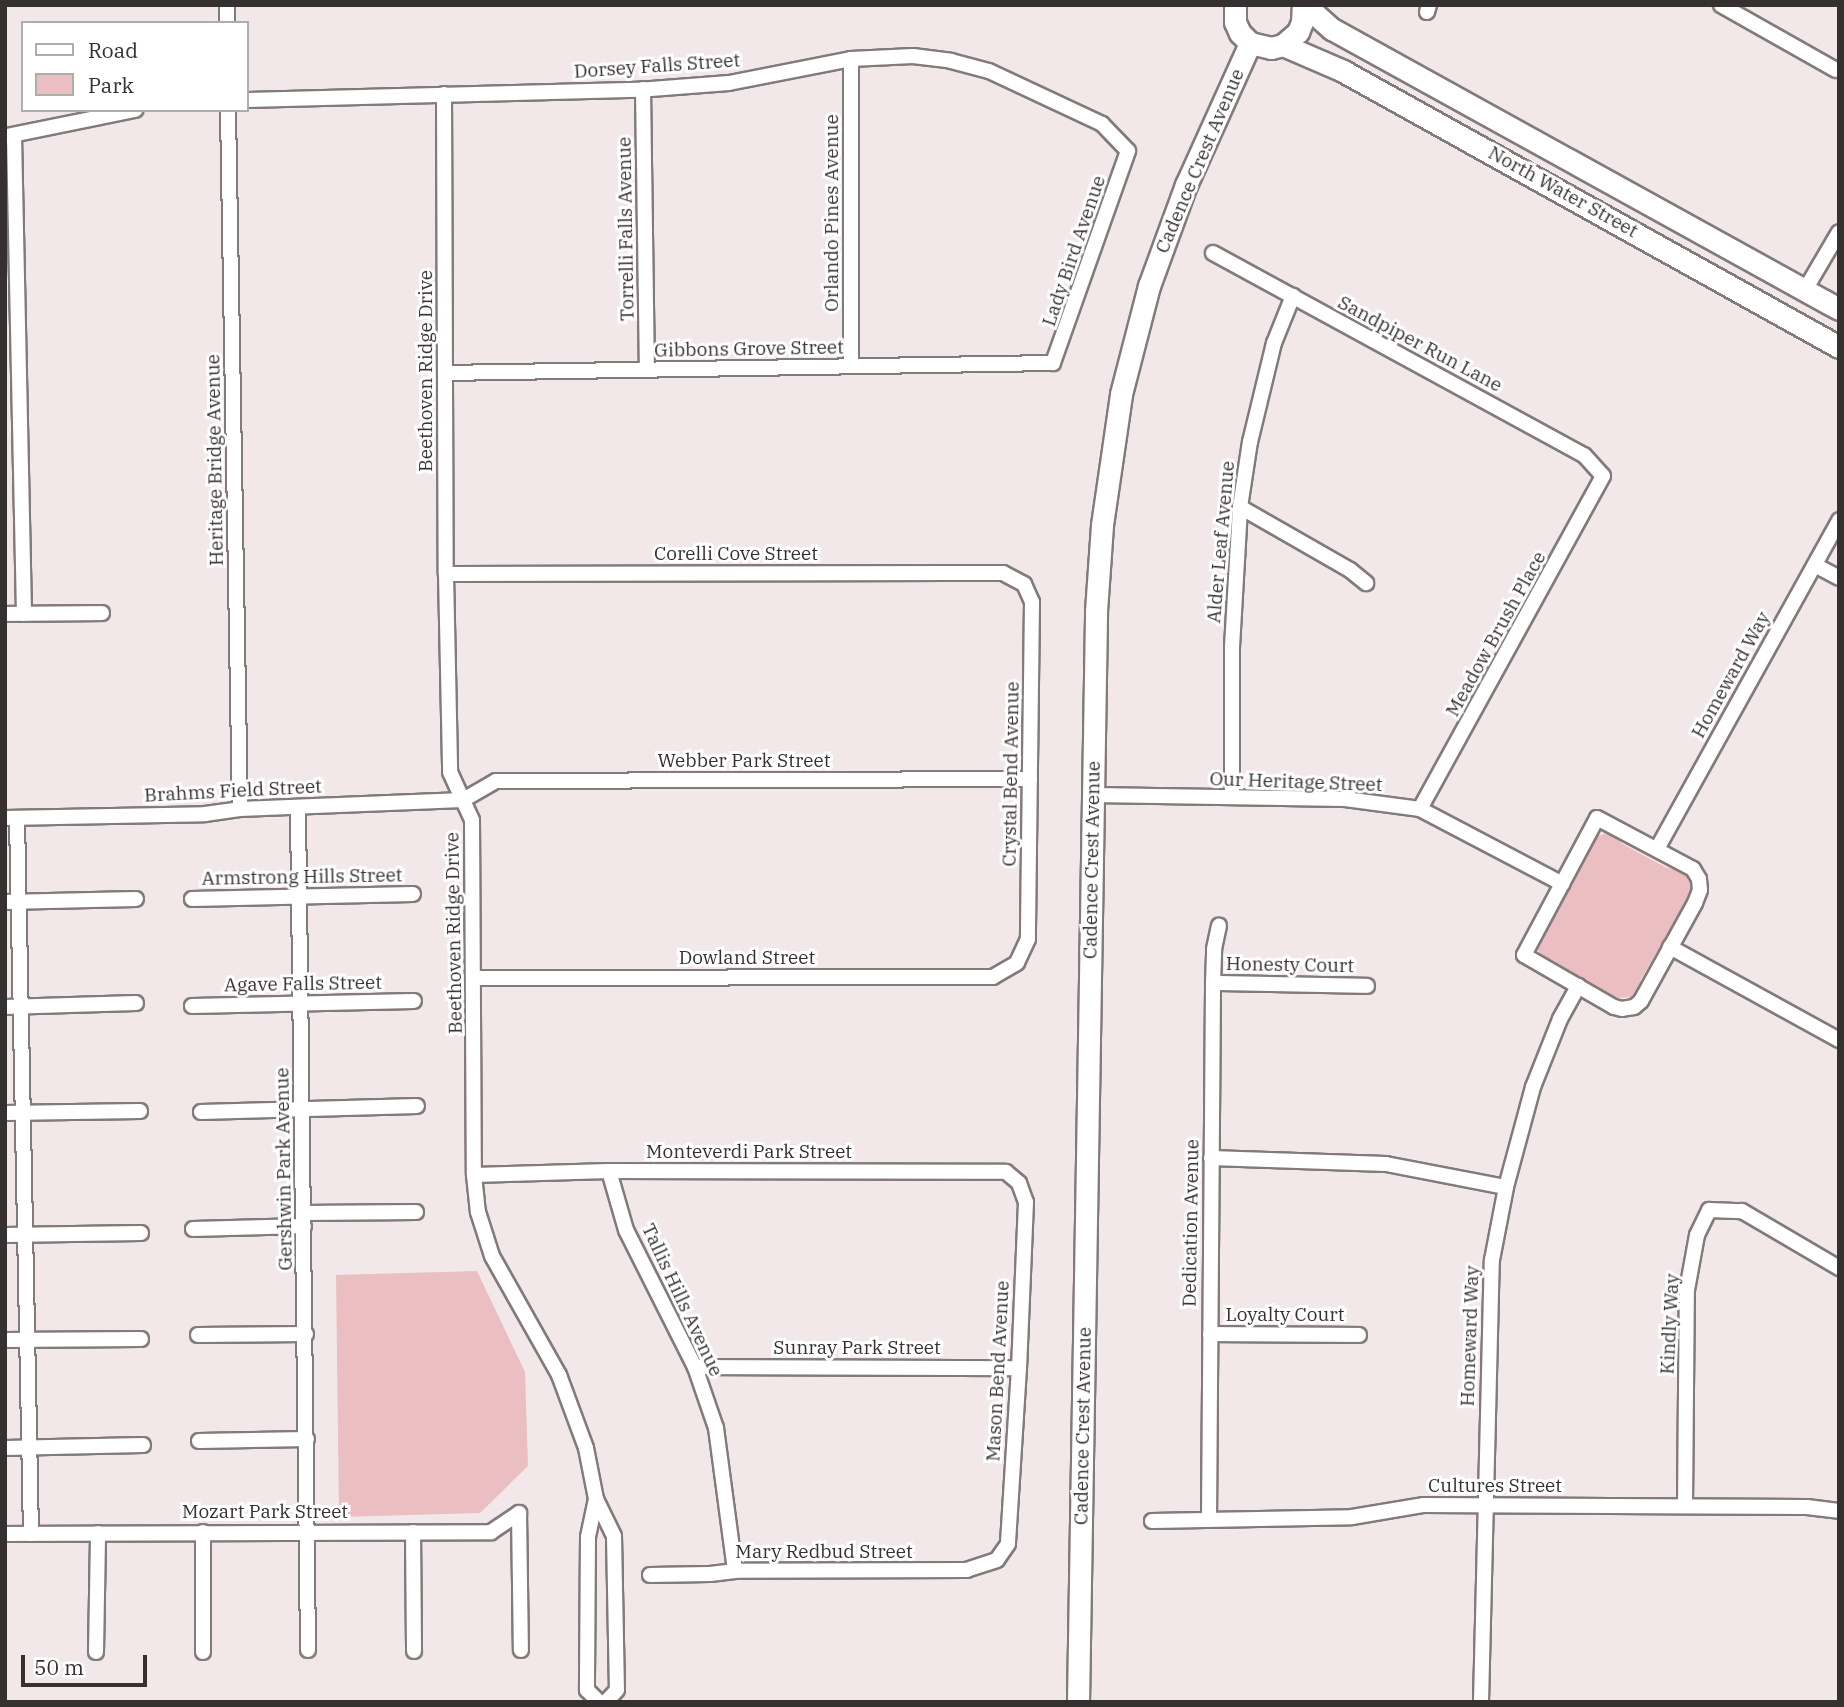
<!DOCTYPE html>
<html>
<head>
<meta charset="utf-8">
<style>
	body { margin:0 }
	#map { position:relative; width:1844px; height:1707px; overflow:hidden; background:#f3e8e9; font-family:"IBM Plex Serif",serif }
	div>[style] { position:absolute }
	.green>* { inset:0; background:#ebbec2 }
	.roads { filter:drop-shadow(2px 0 #837a7a) drop-shadow(-2px 0 #837a7a) drop-shadow(0 2px #837a7a) drop-shadow(0 -2px #837a7a) }
	.street>* { height:14px; margin:-7px; padding:0 7px; transform-origin:7px; border-radius:7px; background:#fff }
	.secondary>* { height:21px; margin:-10.5px; padding:0 10.5px; transform-origin:10.5px; border-radius:10.5px; background:#fff }
	span { translate:-50% -50%; white-space:nowrap; text-align:center; line-height:1.15; -webkit-text-stroke:6px #fff; paint-order:stroke }
	.street-label { font-size:19px; color:#353131 }
	.frame { position:absolute; inset:0; border:7px solid #353131; pointer-events:none }
	.legend { position:absolute; left:21px; top:21px; width:228px; height:91px; box-sizing:border-box; background:#fff; border:2px solid #aeadad; margin:0; padding:9px 12px; list-style:none; font-size:21px; color:#353131 }
	.legend li { display:flex; align-items:center; gap:14px; height:35px }
	.legend b { width:35px; border:2px solid #aeadad }
	.scale { position:absolute; left:21px; top:1655px; width:126px; height:32px; box-sizing:border-box; border:4px solid #353131; border-top:0; padding-left:9px; font-size:21px; line-height:24px; white-space:nowrap; color:#353131; -webkit-text-stroke:5px #fff; paint-order:stroke }
</style>
</head>
<body>
<div id="map">
	<div class="green">
		<div style="clip-path:polygon(1607px 833px,1617px 835px,1621px 843px,1665px 867px,1683px 872px,1689px 879px,1692px 891px,1641px 979px,1639px 989px,1631px 997px,1618px 998px,1603px 992px,1554px 961px,1543px 958px,1536px 947px,1587px 853px,1586px 845px,1594px 837px)"></div>
		<div style="clip-path:polygon(477px 1271px,525px 1372px,528px 1466px,480px 1513px,339px 1517px,336px 1275px)"></div>
	</div>
	<div class="roads">
		<div class="street">
			<div style="left:227px;top:5px;width:18px;rotate:90deg"></div>
			<div style="left:1721px;top:5px;width:132px;rotate:29.5deg"></div>
			<div style="left:1427px;top:12px;width:7px;rotate:-74deg"></div>
			<div style="left:851px;top:59px;width:307px;rotate:90deg"></div>
			<div style="left:643px;top:89px;width:280px;rotate:89.2deg"></div>
			<div style="left:444px;top:94px;width:480px;rotate:89.8deg"></div>
			<div style="left:446px;top:574px;width:198px;rotate:88.8deg"></div>
			<div style="left:450px;top:772px;width:53px;rotate:65.4deg"></div>
			<div style="left:472px;top:820px;width:355px;rotate:89.7deg"></div>
			<div style="left:474px;top:1175px;width:37px;rotate:84deg"></div>
			<div style="left:478px;top:1212px;width:46px;rotate:72.3deg"></div>
			<div style="left:492px;top:1256px;width:137px;rotate:60.6deg"></div>
			<div style="left:559px;top:1375px;width:78px;rotate:69.7deg"></div>
			<div style="left:586px;top:1448px;width:52px;rotate:78.9deg"></div>
			<div style="left:596px;top:1499px;width:41px;rotate:64.1deg"></div>
			<div style="left:614px;top:1536px;width:154px;rotate:88.9deg"></div>
			<div style="left:617px;top:1690px;width:16px;rotate:133deg"></div>
			<div style="left:247px;top:100px;width:391px;rotate:-1.5deg"></div>
			<div style="left:638px;top:90px;width:91px;rotate:-4.4deg"></div>
			<div style="left:729px;top:83px;width:124px;rotate:-11.1deg"></div>
			<div style="left:851px;top:59px;width:62px;rotate:-2.8deg"></div>
			<div style="left:913px;top:56px;width:38px;rotate:7deg"></div>
			<div style="left:951px;top:61px;width:39px;rotate:15deg"></div>
			<div style="left:989px;top:71px;width:125px;rotate:25.1deg"></div>
			<div style="left:1102px;top:124px;width:37px;rotate:46deg"></div>
			<div style="left:1128px;top:151px;width:225px;rotate:109.5deg"></div>
			<div style="left:1053px;top:363px;width:608px;rotate:179.06deg"></div>
			<div style="left:228px;top:110px;width:699px;rotate:89.02deg"></div>
			<div style="left:7px;top:136px;width:131px;rotate:-11.5deg"></div>
			<div style="left:14px;top:136px;width:478px;rotate:88.8deg"></div>
			<div style="left:1213px;top:253px;width:422px;rotate:28.6deg"></div>
			<div style="left:1584px;top:455px;width:28px;rotate:48deg"></div>
			<div style="left:1603px;top:476px;width:380px;rotate:118.8deg"></div>
			<div style="left:1805px;top:290px;width:67px;rotate:-59.6deg"></div>
			<div style="left:1240px;top:507px;width:127px;rotate:29.8deg"></div>
			<div style="left:1350px;top:570px;width:21px;rotate:39deg"></div>
			<div style="left:1815px;top:565px;width:27px;rotate:28deg"></div>
			<div style="left:446px;top:574px;width:557px;rotate:-0.1deg"></div>
			<div style="left:1003px;top:573px;width:24px;rotate:28deg"></div>
			<div style="left:1024px;top:584px;width:20px;rotate:66deg"></div>
			<div style="left:1032px;top:602px;width:337px;rotate:90.7deg"></div>
			<div style="left:1028px;top:939px;width:26px;rotate:115deg"></div>
			<div style="left:1017px;top:963px;width:28px;rotate:150deg"></div>
			<div style="left:993px;top:977px;width:519px;rotate:179.89deg"></div>
			<div style="left:5px;top:614px;width:97px;rotate:-0.6deg"></div>
			<div style="left:1093px;top:795px;width:252px;rotate:0.9deg"></div>
			<div style="left:1345px;top:799px;width:76px;rotate:7.6deg"></div>
			<div style="left:1420px;top:809px;width:161px;rotate:27.7deg"></div>
			<div style="left:1232px;top:797px;width:150px;rotate:-90deg"></div>
			<div style="left:1232px;top:647px;width:140px;rotate:-86.7deg"></div>
			<div style="left:1240px;top:507px;width:66px;rotate:-81.3deg"></div>
			<div style="left:1250px;top:442px;width:102px;rotate:-76.4deg"></div>
			<div style="left:1274px;top:343px;width:51px;rotate:-68deg"></div>
			<div style="left:298px;top:807px;width:843px;rotate:89.32deg"></div>
			<div style="left:5px;top:818px;width:200px;rotate:-1.1deg"></div>
			<div style="left:205px;top:814px;width:35px;rotate:-8deg"></div>
			<div style="left:240px;top:809px;width:223px;rotate:-2.3deg"></div>
			<div style="left:463px;top:800px;width:38px;rotate:-30deg"></div>
			<div style="left:496px;top:781px;width:534px;rotate:-0.21deg"></div>
			<div style="left:17px;top:818px;width:716px;rotate:88.88deg"></div>
			<div style="left:1597px;top:818px;width:109px;rotate:28deg"></div>
			<div style="left:1693px;top:869px;width:12px;rotate:59deg"></div>
			<div style="left:1699px;top:879px;width:11px;rotate:85deg"></div>
			<div style="left:1700px;top:890px;width:14px;rotate:111deg"></div>
			<div style="left:1695px;top:903px;width:112px;rotate:118.9deg"></div>
			<div style="left:1641px;top:1001px;width:9px;rotate:139deg"></div>
			<div style="left:1634px;top:1007px;width:12px;rotate:171deg"></div>
			<div style="left:1622px;top:1009px;width:8px;rotate:-166deg"></div>
			<div style="left:1614px;top:1007px;width:104px;rotate:-150deg"></div>
			<div style="left:1524px;top:955px;width:155px;rotate:-61.9deg"></div>
			<div style="left:1657px;top:849px;width:376px;rotate:-61deg"></div>
			<div style="left:192px;top:899px;width:221px;rotate:-1.3deg"></div>
			<div style="left:5px;top:902px;width:131px;rotate:-1.3deg"></div>
			<div style="left:1670px;top:947px;width:193px;rotate:28.8deg"></div>
			<div style="left:1213px;top:983px;width:154px;rotate:1.1deg"></div>
			<div style="left:192px;top:1006px;width:222px;rotate:-1.3deg"></div>
			<div style="left:5px;top:1007px;width:131px;rotate:-1.7deg"></div>
			<div style="left:201px;top:1112px;width:216px;rotate:-1.6deg"></div>
			<div style="left:5px;top:1113px;width:135px;rotate:-0.8deg"></div>
			<div style="left:1211px;top:1158px;width:175px;rotate:2deg"></div>
			<div style="left:1386px;top:1164px;width:122px;rotate:10.9deg"></div>
			<div style="left:609px;top:1171px;width:61px;rotate:73.9deg"></div>
			<div style="left:626px;top:1230px;width:153px;rotate:63.3deg"></div>
			<div style="left:695px;top:1367px;width:65px;rotate:71deg"></div>
			<div style="left:716px;top:1428px;width:144px;rotate:82.4deg"></div>
			<div style="left:474px;top:1175px;width:135px;rotate:-1.7deg"></div>
			<div style="left:609px;top:1171px;width:397px;rotate:0.1deg"></div>
			<div style="left:1006px;top:1172px;width:17px;rotate:40deg"></div>
			<div style="left:1019px;top:1183px;width:20px;rotate:70deg"></div>
			<div style="left:1026px;top:1202px;width:166px;rotate:92.4deg"></div>
			<div style="left:1019px;top:1368px;width:176px;rotate:93.6deg"></div>
			<div style="left:1008px;top:1544px;width:19px;rotate:125deg"></div>
			<div style="left:997px;top:1560px;width:32px;rotate:162deg"></div>
			<div style="left:967px;top:1570px;width:232px;rotate:179.8deg"></div>
			<div style="left:735px;top:1571px;width:25px;rotate:173deg"></div>
			<div style="left:710px;top:1574px;width:60px;rotate:179deg"></div>
			<div style="left:304px;top:1213px;width:112px;rotate:-0.5deg"></div>
			<div style="left:193px;top:1229px;width:111px;rotate:-1.5deg"></div>
			<div style="left:5px;top:1235px;width:136px;rotate:-0.8deg"></div>
			<div style="left:1210px;top:1334px;width:149px;rotate:0.4deg"></div>
			<div style="left:198px;top:1335px;width:108px;rotate:-0.5deg"></div>
			<div style="left:5px;top:1340px;width:136px;rotate:-0.4deg"></div>
			<div style="left:695px;top:1367px;width:324px;rotate:0.2deg"></div>
			<div style="left:199px;top:1441px;width:108px;rotate:-1.1deg"></div>
			<div style="left:5px;top:1448px;width:138px;rotate:-1.2deg"></div>
			<div style="left:596px;top:1499px;width:39px;rotate:102deg"></div>
			<div style="left:588px;top:1537px;width:153px;rotate:90.4deg"></div>
			<div style="left:587px;top:1690px;width:17px;rotate:45deg"></div>
			<div style="left:1685px;top:1505px;width:215px;rotate:-89.5deg"></div>
			<div style="left:1687px;top:1290px;width:56px;rotate:-79.7deg"></div>
			<div style="left:1697px;top:1235px;width:28px;rotate:-64deg"></div>
			<div style="left:1709px;top:1210px;width:33px;rotate:2deg"></div>
			<div style="left:1742px;top:1211px;width:113px;rotate:30.4deg"></div>
			<div style="left:519px;top:1513px;width:137px;rotate:89.2deg"></div>
			<div style="left:1209px;top:1520px;width:537px;rotate:-89.57deg"></div>
			<div style="left:1213px;top:983px;width:34px;rotate:-88deg"></div>
			<div style="left:1214px;top:949px;width:24px;rotate:-78deg"></div>
			<div style="left:1152px;top:1521px;width:200px;rotate:-1.1deg"></div>
			<div style="left:1352px;top:1517px;width:73px;rotate:-9.5deg"></div>
			<div style="left:1424px;top:1505px;width:383px;rotate:0.3deg"></div>
			<div style="left:1807px;top:1507px;width:32px;rotate:7deg"></div>
			<div style="left:203px;top:1532px;width:120px;rotate:90deg"></div>
			<div style="left:413px;top:1532px;width:119px;rotate:89.5deg"></div>
			<div style="left:5px;top:1534px;width:486px;rotate:-0.2deg"></div>
			<div style="left:491px;top:1532px;width:34px;rotate:-34deg"></div>
			<div style="left:96px;top:1652px;width:119px;rotate:-89deg"></div>
			<div style="left:1481px;top:1702px;width:442px;rotate:-88.6deg"></div>
			<div style="left:1492px;top:1260px;width:74px;rotate:-79.1deg"></div>
			<div style="left:1506px;top:1187px;width:104px;rotate:-74.9deg"></div>
			<div style="left:1533px;top:1087px;width:73px;rotate:-68.3deg"></div>
			<div style="left:1560px;top:1019px;width:38px;rotate:-61deg"></div>
		</div>
		<div class="secondary">
			<div style="left:1235px;top:5px;width:17px;rotate:90deg"></div>
			<div style="left:1235px;top:22px;width:12px;rotate:66deg"></div>
			<div style="left:1240px;top:33px;width:14px;rotate:45deg"></div>
			<div style="left:1250px;top:43px;width:22px;rotate:13deg"></div>
			<div style="left:1271px;top:48px;width:12px;rotate:-14deg"></div>
			<div style="left:1283px;top:45px;width:20px;rotate:-41deg"></div>
			<div style="left:1298px;top:32px;width:11px;rotate:-68deg"></div>
			<div style="left:1302px;top:22px;width:17px;rotate:-87deg"></div>
			<div style="left:1305px;top:5px;width:36px;rotate:42deg"></div>
			<div style="left:1332px;top:29px;width:579px;rotate:28.91deg"></div>
			<div style="left:1283px;top:45px;width:65px;rotate:23.4deg"></div>
			<div style="left:1343px;top:71px;width:568px;rotate:29.09deg"></div>
			<div style="left:1078px;top:1702px;width:1091px;rotate:-89.05deg"></div>
			<div style="left:1096px;top:611px;width:86px;rotate:-86deg"></div>
			<div style="left:1102px;top:525px;width:132px;rotate:-81.7deg"></div>
			<div style="left:1121px;top:394px;width:112px;rotate:-75.5deg"></div>
			<div style="left:1149px;top:286px;width:108px;rotate:-69.9deg"></div>
			<div style="left:1186px;top:185px;width:156px;rotate:-65.7deg"></div>
		</div>
	</div>
	<div class="street-label">
		<span style="left:657px;top:66px;rotate:-4deg">Dorsey Falls Street</span>
		<span style="left:1200px;top:161px;rotate:-67deg">Cadence Crest Avenue</span>
		<span style="left:1563px;top:192px;rotate:29deg">North Water Street</span>
		<span style="left:832px;top:213px;rotate:-90deg">Orlando Pines Avenue</span>
		<span style="left:626px;top:229px;rotate:-91deg">Torrelli Falls Avenue</span>
		<span style="left:1074px;top:251px;rotate:-71deg">Lady Bird Avenue</span>
		<span style="left:1420px;top:344px;rotate:28deg">Sandpiper Run Lane</span>
		<span style="left:749px;top:349px;rotate:-1deg">Gibbons Grove Street</span>
		<span style="left:426px;top:371px;rotate:-90deg">Beethoven Ridge Drive</span>
		<span style="left:215px;top:460px;rotate:-91deg">Heritage Bridge Avenue</span>
		<span style="left:1221px;top:542px;rotate:-85deg">Alder Leaf Avenue</span>
		<span style="left:736px;top:554px">Corelli Cove Street</span>
		<span style="left:1496px;top:634px;rotate:-61deg">Meadow Brush Place</span>
		<span style="left:1731px;top:675px;rotate:-61deg">Homeward Way</span>
		<span style="left:744px;top:761px">Webber Park Street</span>
		<span style="left:1011px;top:774px;rotate:-89deg">Crystal Bend Avenue</span>
		<span style="left:1296px;top:782px;rotate:2deg">Our Heritage Street</span>
		<span style="left:233px;top:791px;rotate:-3deg">Brahms Field Street</span>
		<span style="left:1092px;top:860px;rotate:-89deg">Cadence Crest Avenue</span>
		<span style="left:302px;top:877px;rotate:-1deg">Armstrong Hills Street</span>
		<span style="left:454px;top:933px;rotate:-91deg">Beethoven Ridge Drive</span>
		<span style="left:747px;top:958px">Dowland Street</span>
		<span style="left:1290px;top:965px;rotate:1deg">Honesty Court</span>
		<span style="left:303px;top:984px;rotate:-1deg">Agave Falls Street</span>
		<span style="left:749px;top:1152px">Monteverdi Park Street</span>
		<span style="left:284px;top:1169px;rotate:-91deg">Gershwin Park Avenue</span>
		<span style="left:1191px;top:1223px;rotate:-89deg">Dedication Avenue</span>
		<span style="left:682px;top:1300px;rotate:65deg">Tallis Hills Avenue</span>
		<span style="left:1285px;top:1315px">Loyalty Court</span>
		<span style="left:1670px;top:1324px;rotate:-87deg">Kindly Way</span>
		<span style="left:1470px;top:1336px;rotate:-88deg">Homeward Way</span>
		<span style="left:857px;top:1348px">Sunray Park Street</span>
		<span style="left:998px;top:1371px;rotate:-87deg">Mason Bend Avenue</span>
		<span style="left:1083px;top:1426px;rotate:-89deg">Cadence Crest Avenue</span>
		<span style="left:1495px;top:1486px">Cultures Street</span>
		<span style="left:265px;top:1512px">Mozart Park Street</span>
		<span style="left:824px;top:1552px">Mary Redbud Street</span>
	</div>
	<div class="frame"></div>
	<ul class="legend">
	<li><b style="height:9px;background:#fff"></b>Road</li>
	<li><b style="height:19px;background:#ebbec2"></b>Park</li>
	</ul>
	<div class="scale">50 m</div>
</div>
</body>
</html>
